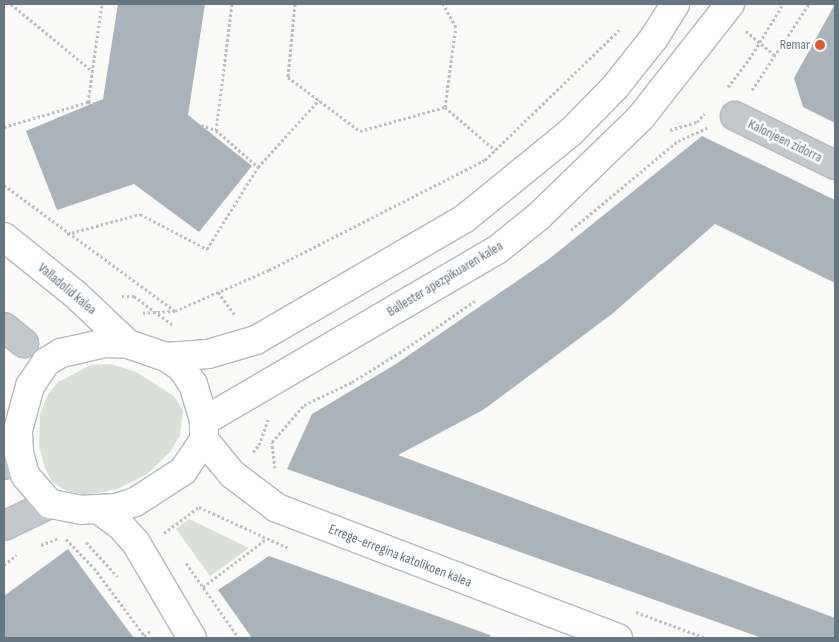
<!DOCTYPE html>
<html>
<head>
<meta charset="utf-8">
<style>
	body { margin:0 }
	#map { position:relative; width:839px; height:642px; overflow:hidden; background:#fafaf8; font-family:"Sofia Sans Condensed",sans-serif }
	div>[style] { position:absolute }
	.green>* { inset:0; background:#dadfd7 }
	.building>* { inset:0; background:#aab3b9 }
	.path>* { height:3px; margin-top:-1.5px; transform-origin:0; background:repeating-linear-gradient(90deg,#bbbfc2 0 2.5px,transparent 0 5px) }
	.roads { filter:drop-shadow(1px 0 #b3babf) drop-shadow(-1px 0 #b3babf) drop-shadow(0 1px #b3babf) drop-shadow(0 -1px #b3babf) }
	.street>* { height:28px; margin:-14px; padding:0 14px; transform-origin:14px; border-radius:14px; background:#c3c8cc }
	.secondary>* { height:28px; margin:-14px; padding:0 14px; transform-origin:14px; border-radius:14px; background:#fff }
	.dots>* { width:14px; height:14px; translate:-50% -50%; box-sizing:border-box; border:2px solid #fff; border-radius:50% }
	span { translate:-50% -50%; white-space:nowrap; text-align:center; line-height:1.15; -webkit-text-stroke:5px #fff; paint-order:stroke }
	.poi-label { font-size:14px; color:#657683 }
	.right { translate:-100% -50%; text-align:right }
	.street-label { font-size:14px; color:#657683 }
	.frame { position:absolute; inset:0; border:5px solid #657683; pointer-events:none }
</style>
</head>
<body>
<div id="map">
	<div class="green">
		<div style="clip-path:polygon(111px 364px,136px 372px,174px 396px,183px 410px,180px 435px,171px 451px,146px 475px,117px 489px,88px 495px,67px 491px,53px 483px,45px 468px,39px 446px,40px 414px,48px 394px,58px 382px,91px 365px)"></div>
		<div style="clip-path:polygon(189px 519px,249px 548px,210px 576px,176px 529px)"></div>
	</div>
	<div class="building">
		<div style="clip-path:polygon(118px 4px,205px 4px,188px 115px,252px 166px,199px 232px,134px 184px,57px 210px,26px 131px,103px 99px)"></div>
		<div style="clip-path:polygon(835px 4px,835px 123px,803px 107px,794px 78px)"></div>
		<div style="clip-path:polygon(702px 136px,835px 200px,835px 283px,715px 224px,612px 314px,483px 410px,398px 455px,835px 618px,835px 638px,762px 638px,287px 469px,312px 414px,396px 364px,549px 259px)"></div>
		<div style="clip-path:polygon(68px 549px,92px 582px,134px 638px,4px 638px,4px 596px)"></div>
		<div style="clip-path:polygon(269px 556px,490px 635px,490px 638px,252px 638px,218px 590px)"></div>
	</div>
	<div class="path">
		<div style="left:11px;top:4px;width:105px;rotate:39.6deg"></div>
		<div style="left:232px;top:4px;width:127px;rotate:97.2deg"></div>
		<div style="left:216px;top:130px;width:56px;rotate:41.4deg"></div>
		<div style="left:295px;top:4px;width:73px;rotate:95.5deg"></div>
		<div style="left:288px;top:77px;width:90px;rotate:36.9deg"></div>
		<div style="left:360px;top:131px;width:88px;rotate:-15.8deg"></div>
		<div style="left:445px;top:107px;width:81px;rotate:-82.2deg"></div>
		<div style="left:456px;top:27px;width:26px;rotate:-119deg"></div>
		<div style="left:746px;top:31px;width:38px;rotate:40deg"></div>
		<div style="left:728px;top:87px;width:40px;rotate:-53deg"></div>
		<div style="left:752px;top:55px;width:60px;rotate:-58.7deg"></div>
		<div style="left:752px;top:90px;width:103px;rotate:-56.5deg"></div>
		<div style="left:88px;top:102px;width:7px;rotate:8deg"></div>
		<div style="left:445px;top:107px;width:66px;rotate:40.7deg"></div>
		<div style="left:201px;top:125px;width:16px;rotate:18deg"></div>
		<div style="left:4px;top:127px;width:88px;rotate:-16.6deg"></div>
		<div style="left:88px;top:102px;width:99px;rotate:-81.9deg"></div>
		<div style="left:670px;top:130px;width:28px;rotate:-17deg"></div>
		<div style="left:697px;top:122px;width:11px;rotate:-49deg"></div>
		<div style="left:4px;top:185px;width:212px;rotate:36.4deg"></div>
		<div style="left:175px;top:311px;width:34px;rotate:177deg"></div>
		<div style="left:571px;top:230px;width:139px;rotate:-39.8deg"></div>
		<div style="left:678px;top:141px;width:32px;rotate:-24deg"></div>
		<div style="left:67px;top:234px;width:76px;rotate:-15.3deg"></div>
		<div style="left:140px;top:214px;width:76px;rotate:27.6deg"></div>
		<div style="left:207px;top:249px;width:97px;rotate:-58.1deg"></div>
		<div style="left:258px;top:167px;width:91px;rotate:-47.7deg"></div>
		<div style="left:218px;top:292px;width:29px;rotate:54deg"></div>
		<div style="left:122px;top:296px;width:12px"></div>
		<div style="left:134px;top:296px;width:49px;rotate:36.6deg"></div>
		<div style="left:175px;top:311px;width:103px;rotate:-23.6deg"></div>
		<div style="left:269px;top:270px;width:242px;rotate:-27deg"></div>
		<div style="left:485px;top:160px;width:187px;rotate:-44.1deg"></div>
		<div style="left:253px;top:452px;width:9px;rotate:-49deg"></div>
		<div style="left:259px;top:445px;width:27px;rotate:-70deg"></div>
		<div style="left:275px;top:468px;width:26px;rotate:-97deg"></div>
		<div style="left:272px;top:442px;width:49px;rotate:-49.1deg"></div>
		<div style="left:304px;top:405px;width:53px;rotate:-25.6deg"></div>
		<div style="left:352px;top:382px;width:55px;rotate:-31.7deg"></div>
		<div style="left:399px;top:353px;width:92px;rotate:-34.4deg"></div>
		<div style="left:164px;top:533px;width:44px;rotate:-36.6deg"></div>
		<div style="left:199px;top:507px;width:98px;rotate:24.7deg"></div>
		<div style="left:66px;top:539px;width:40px;rotate:46deg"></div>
		<div style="left:94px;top:568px;width:87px;rotate:53.4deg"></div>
		<div style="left:86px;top:542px;width:47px;rotate:47.6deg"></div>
		<div style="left:41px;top:545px;width:19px;rotate:-21deg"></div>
		<div style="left:186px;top:563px;width:92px;rotate:54.8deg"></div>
		<div style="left:4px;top:565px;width:16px;rotate:-38deg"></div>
		<div style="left:203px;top:587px;width:78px;rotate:-37.2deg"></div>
		<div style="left:636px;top:612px;width:75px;rotate:20.4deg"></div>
		<div style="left:144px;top:636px;width:10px;rotate:-37deg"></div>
	</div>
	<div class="roads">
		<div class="street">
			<div style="left:735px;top:116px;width:111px;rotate:26.1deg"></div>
			<div style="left:4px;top:327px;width:26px;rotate:39deg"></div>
			<div style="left:4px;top:465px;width:20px;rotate:-41deg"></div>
			<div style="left:4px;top:526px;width:51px;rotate:-25.6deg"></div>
		</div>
		<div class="secondary">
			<div style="left:4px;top:237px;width:91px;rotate:38.8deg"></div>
			<div style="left:75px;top:294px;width:73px;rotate:43.3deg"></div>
			<div style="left:105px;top:343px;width:23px;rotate:2deg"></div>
			<div style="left:128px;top:344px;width:40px;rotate:18.9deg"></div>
			<div style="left:166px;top:357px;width:18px;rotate:34deg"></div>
			<div style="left:181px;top:367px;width:21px;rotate:55deg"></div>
			<div style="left:193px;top:384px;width:39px;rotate:73deg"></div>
			<div style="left:204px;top:421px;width:19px;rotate:90deg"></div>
			<div style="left:204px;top:440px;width:37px;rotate:124deg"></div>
			<div style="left:183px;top:471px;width:57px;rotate:147.1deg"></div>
			<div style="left:135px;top:502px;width:19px;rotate:162deg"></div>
			<div style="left:117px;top:508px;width:35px;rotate:177deg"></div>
			<div style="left:82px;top:510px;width:33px;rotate:-169deg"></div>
			<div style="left:50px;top:504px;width:38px;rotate:-131deg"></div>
			<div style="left:25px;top:475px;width:24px;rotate:-105deg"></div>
			<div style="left:19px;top:452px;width:22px;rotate:-93deg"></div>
			<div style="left:18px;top:430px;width:46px;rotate:-74.7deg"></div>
			<div style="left:30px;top:386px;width:29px;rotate:-56deg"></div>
			<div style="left:46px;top:362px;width:17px;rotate:-31deg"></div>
			<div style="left:61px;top:353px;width:45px;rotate:-12.8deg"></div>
			<div style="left:166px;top:357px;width:42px;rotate:-4.1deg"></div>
			<div style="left:208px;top:354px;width:50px;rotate:-16.3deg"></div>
			<div style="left:256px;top:340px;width:241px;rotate:-30.2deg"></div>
			<div style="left:464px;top:219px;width:138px;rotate:-39.1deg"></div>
			<div style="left:571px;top:132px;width:63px;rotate:-45.6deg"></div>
			<div style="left:615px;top:87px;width:63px;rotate:-51.5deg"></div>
			<div style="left:654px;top:38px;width:40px;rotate:-58deg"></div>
			<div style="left:204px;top:421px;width:339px;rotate:-30.3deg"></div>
			<div style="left:497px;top:250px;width:54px;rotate:-39deg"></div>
			<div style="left:539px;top:216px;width:142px;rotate:-44.1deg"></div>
			<div style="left:641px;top:117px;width:144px;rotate:-51.8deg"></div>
			<div style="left:204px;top:440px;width:44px;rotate:50.5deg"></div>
			<div style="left:232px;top:474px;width:56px;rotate:37.1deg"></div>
			<div style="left:277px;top:508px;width:365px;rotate:20.9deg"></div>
			<div style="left:99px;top:510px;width:26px;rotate:36deg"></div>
			<div style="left:120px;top:525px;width:24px;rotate:48deg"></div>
			<div style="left:136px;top:543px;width:110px;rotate:59.5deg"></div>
		</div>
	</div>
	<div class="dots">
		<div style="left:820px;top:45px;background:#e4572e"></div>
	</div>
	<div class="poi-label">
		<span class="right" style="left:810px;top:45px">Remar</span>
	</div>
	<div class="street-label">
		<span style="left:785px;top:141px;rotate:26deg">Kalonjeen zidorra</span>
		<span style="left:445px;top:279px;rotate:-31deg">Ballester apezpikuaren kalea</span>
		<span style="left:67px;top:289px;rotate:40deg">Valladolid kalea</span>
		<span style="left:400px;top:556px;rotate:21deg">Errege-erregina katolikoen kalea</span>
	</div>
	<div class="frame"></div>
</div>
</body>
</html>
